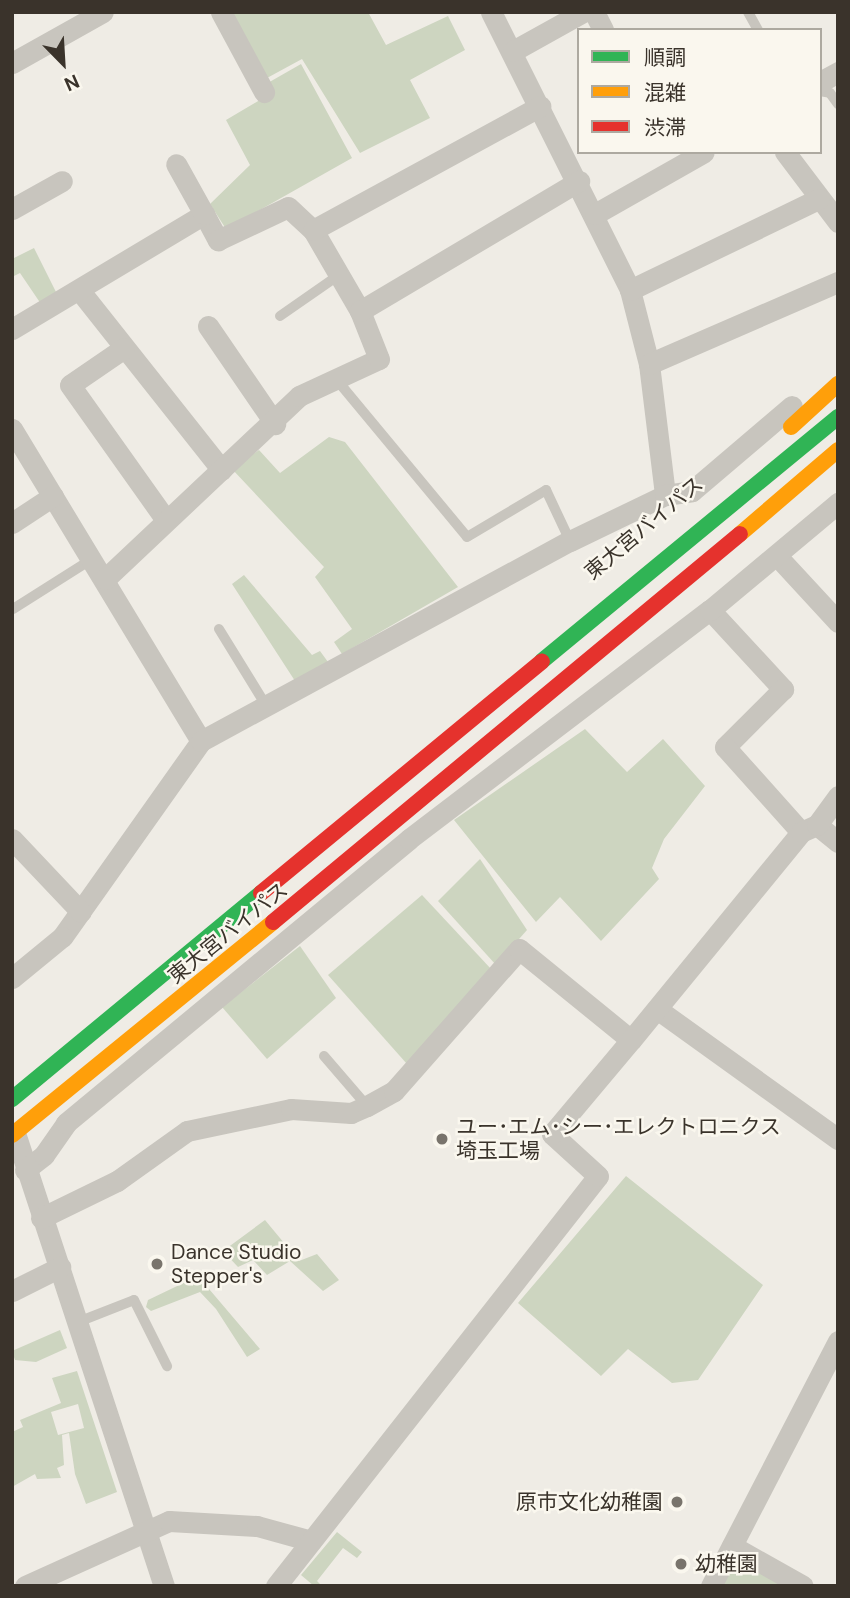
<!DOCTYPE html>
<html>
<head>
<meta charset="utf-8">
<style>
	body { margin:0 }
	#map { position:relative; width:850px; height:1598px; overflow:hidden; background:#efece5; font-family:"DM Sans","Noto Sans JP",sans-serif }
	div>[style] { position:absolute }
	.green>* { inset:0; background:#cdd5c0 }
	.lane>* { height:10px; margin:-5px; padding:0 5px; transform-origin:5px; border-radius:5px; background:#c8c5be }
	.street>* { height:21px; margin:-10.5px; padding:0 10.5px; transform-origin:10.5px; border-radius:10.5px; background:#c8c5be }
	.fast>* { height:16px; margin:-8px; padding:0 8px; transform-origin:8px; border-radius:8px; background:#30b455 }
	.slow>* { height:16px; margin:-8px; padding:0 8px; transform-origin:8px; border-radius:8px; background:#ff9f0a }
	.jam>* { height:16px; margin:-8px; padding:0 8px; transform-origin:8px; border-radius:8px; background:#e5322d }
	.dots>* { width:19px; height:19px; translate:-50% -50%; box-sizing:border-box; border:4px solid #faf7ee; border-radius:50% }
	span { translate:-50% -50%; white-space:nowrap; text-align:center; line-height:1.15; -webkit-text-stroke:5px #faf7ee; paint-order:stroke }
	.street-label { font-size:21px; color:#3a332b }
	.poi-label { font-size:21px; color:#3a332b }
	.left { translate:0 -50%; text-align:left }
	.right { translate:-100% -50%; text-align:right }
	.frame { position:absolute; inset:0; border:14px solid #3a332b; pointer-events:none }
	.legend { position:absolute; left:577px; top:28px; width:245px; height:126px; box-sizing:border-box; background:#faf7ee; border:2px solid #ada9a0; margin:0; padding:9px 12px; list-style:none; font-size:21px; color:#3a332b }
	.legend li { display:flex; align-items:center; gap:14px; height:35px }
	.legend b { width:35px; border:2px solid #ada9a0 }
	.north { position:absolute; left:28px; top:28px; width:70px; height:70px; -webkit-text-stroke:5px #faf7ee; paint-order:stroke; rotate:156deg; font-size:19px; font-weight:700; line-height:28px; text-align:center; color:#3a332b }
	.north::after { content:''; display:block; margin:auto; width:24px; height:32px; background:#3a332b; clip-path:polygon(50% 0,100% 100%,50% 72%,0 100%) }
</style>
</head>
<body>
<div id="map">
	<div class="green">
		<div style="clip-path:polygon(229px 12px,368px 12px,386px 45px,448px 16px,465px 50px,410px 80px,430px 118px,360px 153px,302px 59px,267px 78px)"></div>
		<div style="clip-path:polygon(301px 64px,352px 158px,226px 229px,210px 204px,250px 165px,226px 120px,270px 94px,266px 84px)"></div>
		<div style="clip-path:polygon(34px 248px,57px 294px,41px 304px,20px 273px,12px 277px,12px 259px)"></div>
		<div style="clip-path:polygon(329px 437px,345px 442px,458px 587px,342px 654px,334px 642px,352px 629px,315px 577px,324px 567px,232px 469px,259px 450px,280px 473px)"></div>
		<div style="clip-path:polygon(244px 575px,312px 655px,320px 651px,328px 662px,295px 681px,232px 584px)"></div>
		<div style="clip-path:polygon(585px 729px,627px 772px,663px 739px,705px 786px,664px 839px,652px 868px,659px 879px,601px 941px,560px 897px,536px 922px,454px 820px)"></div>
		<div style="clip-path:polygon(480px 859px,527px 930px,496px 965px,438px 901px)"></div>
		<div style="clip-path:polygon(422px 895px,492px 970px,407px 1064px,328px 975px)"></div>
		<div style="clip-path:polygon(300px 946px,336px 998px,267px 1059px,222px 1007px)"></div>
		<div style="clip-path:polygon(626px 1176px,763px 1285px,698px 1380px,672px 1383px,628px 1349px,601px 1376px,518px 1303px)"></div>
		<div style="clip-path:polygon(265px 1220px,299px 1261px,317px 1254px,339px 1280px,323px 1291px,290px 1261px,267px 1275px,253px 1260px,238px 1267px,223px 1251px)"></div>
		<div style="clip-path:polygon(198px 1276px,260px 1349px,247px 1357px,216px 1309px,200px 1292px,151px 1311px,146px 1307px,148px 1300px)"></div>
		<div style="clip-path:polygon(60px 1330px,67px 1348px,36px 1362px,15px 1360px,12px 1351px)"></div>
		<div style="clip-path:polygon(evenodd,77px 1371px,117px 1492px,86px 1504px,75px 1474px,69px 1433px,62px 1435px,64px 1465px,57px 1468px,61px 1478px,37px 1479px,35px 1474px,12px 1487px,12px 1432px,23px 1427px,20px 1420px,61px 1403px,52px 1378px,77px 1371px,78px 1404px,84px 1428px,58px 1435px,51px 1412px,78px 1404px)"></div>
		<div style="clip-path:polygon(337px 1532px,362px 1552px,357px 1558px,343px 1548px,317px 1581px,322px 1586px,314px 1586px,301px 1575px)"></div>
		<div style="clip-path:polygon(741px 1558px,793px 1586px,722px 1586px,733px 1562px)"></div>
	</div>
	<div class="lane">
		<div style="left:748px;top:12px;width:21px;rotate:61deg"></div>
		<div style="left:820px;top:91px;width:10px;rotate:11deg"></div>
		<div style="left:830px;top:93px;width:14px;rotate:54deg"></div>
		<div style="left:280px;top:316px;width:72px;rotate:-34.8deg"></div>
		<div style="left:336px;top:379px;width:205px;rotate:50.3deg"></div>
		<div style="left:467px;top:537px;width:92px;rotate:-30.7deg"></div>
		<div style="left:546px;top:490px;width:56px;rotate:64.8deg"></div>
		<div style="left:13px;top:609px;width:93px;rotate:-32.3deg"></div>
		<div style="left:219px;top:629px;width:92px;rotate:58.4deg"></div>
		<div style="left:324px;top:1056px;width:66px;rotate:49.3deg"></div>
		<div style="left:78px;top:1322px;width:60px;rotate:-21.4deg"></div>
		<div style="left:134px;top:1300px;width:74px;rotate:63.4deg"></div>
	</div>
	<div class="street">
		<div style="left:221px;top:12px;width:91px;rotate:61.7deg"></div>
		<div style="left:491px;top:12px;width:311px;rotate:63.4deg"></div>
		<div style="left:630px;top:290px;width:76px;rotate:75.6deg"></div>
		<div style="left:649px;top:364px;width:132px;rotate:83deg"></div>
		<div style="left:594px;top:12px;width:20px;rotate:63deg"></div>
		<div style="left:513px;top:51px;width:80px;rotate:-29.1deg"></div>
		<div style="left:12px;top:63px;width:104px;rotate:-29.3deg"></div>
		<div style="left:820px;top:82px;width:21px;rotate:-29deg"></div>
		<div style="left:785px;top:152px;width:88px;rotate:52.9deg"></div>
		<div style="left:12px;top:209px;width:57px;rotate:-29.2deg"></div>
		<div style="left:204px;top:214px;width:30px;rotate:62deg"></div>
		<div style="left:218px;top:240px;width:77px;rotate:-25.2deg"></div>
		<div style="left:288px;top:207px;width:34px;rotate:43deg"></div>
		<div style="left:313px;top:230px;width:94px;rotate:59.9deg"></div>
		<div style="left:595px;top:214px;width:125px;rotate:-29.6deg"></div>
		<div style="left:313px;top:230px;width:259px;rotate:-28.6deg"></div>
		<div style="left:630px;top:290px;width:209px;rotate:-25.8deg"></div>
		<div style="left:80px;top:291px;width:228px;rotate:51.6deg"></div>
		<div style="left:208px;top:326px;width:119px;rotate:55.6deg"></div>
		<div style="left:12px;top:329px;width:224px;rotate:-30.9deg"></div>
		<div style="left:204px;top:214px;width:57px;rotate:-119.2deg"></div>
		<div style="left:124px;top:348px;width:65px;rotate:145.6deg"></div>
		<div style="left:70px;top:385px;width:166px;rotate:54.6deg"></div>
		<div style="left:649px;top:364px;width:206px;rotate:-23.5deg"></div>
		<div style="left:12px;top:429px;width:365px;rotate:58.8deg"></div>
		<div style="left:201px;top:741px;width:240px;rotate:125.3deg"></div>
		<div style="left:62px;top:937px;width:65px;rotate:140.6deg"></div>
		<div style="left:12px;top:523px;width:49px;rotate:-33.4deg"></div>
		<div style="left:777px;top:556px;width:90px;rotate:47.3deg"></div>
		<div style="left:105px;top:579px;width:267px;rotate:-43.3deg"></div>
		<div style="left:299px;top:396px;width:88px;rotate:-24.8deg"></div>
		<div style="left:379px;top:359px;width:52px;rotate:-111.6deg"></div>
		<div style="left:360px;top:311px;width:255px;rotate:-30.7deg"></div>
		<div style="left:710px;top:610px;width:108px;rotate:47.3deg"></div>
		<div style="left:783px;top:689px;width:82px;rotate:135deg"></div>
		<div style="left:725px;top:747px;width:114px;rotate:48.2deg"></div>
		<div style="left:201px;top:741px;width:420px;rotate:-28.5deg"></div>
		<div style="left:570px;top:541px;width:106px;rotate:-25.8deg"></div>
		<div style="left:665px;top:495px;width:27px;rotate:-8deg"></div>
		<div style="left:692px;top:491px;width:131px;rotate:-40.4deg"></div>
		<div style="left:817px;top:825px;width:27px;rotate:39deg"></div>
		<div style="left:12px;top:839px;width:100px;rotate:46.6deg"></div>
		<div style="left:657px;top:1009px;width:223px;rotate:35.7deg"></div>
		<div style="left:15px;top:1133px;width:477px;rotate:71.8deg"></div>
		<div style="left:25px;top:1170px;width:24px;rotate:-38deg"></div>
		<div style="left:44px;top:1155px;width:39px;rotate:-55deg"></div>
		<div style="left:66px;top:1123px;width:445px;rotate:-39.6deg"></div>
		<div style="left:409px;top:839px;width:378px;rotate:-37.3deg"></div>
		<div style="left:710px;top:610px;width:167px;rotate:-39.9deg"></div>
		<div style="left:41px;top:1218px;width:85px;rotate:-26deg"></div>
		<div style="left:117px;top:1181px;width:86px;rotate:-35.5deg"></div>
		<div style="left:187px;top:1131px;width:106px;rotate:-11.9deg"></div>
		<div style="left:291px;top:1109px;width:60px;rotate:3.8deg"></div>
		<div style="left:351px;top:1113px;width:17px;rotate:-24deg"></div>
		<div style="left:367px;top:1106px;width:31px;rotate:-29deg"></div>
		<div style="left:394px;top:1091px;width:189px;rotate:-48.6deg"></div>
		<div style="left:519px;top:949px;width:144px;rotate:39.1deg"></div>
		<div style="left:631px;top:1040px;width:269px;rotate:-50.7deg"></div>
		<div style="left:801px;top:832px;width:17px;rotate:-24deg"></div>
		<div style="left:817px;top:825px;width:36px;rotate:-54deg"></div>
		<div style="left:12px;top:1291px;width:54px;rotate:-26.6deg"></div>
		<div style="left:732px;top:1546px;width:81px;rotate:29.4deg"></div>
		<div style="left:25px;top:1586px;width:158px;rotate:-24.3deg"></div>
		<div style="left:169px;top:1521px;width:88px;rotate:3.3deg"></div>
		<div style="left:257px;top:1526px;width:56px;rotate:15.5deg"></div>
		<div style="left:276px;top:1586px;width:521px;rotate:-51.86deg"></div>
		<div style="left:598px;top:1176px;width:62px;rotate:-137.6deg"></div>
		<div style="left:552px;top:1134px;width:123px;rotate:-50deg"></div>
		<div style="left:711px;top:1586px;width:276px;rotate:-62.6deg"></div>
	</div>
	<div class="fast">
		<div style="left:542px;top:661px;width:384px;rotate:-39.5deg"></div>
		<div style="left:12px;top:1099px;width:323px;rotate:-39.6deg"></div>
	</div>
	<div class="slow">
		<div style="left:791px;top:427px;width:64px;rotate:-42.5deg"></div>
		<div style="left:740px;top:534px;width:129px;rotate:-40.6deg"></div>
		<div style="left:12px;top:1135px;width:337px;rotate:-39.2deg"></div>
	</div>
	<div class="jam">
		<div style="left:261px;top:893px;width:364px;rotate:-39.5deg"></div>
		<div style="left:273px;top:922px;width:607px;rotate:-39.72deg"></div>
	</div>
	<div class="dots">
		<div style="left:442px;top:1139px;background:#79746c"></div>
		<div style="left:157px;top:1264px;background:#79746c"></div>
		<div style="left:677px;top:1502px;background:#79746c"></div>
		<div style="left:681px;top:1564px;background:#79746c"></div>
	</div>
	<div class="street-label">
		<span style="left:644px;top:528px;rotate:-40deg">東大宮バイパス</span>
		<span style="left:228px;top:933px;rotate:-39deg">東大宮バイパス</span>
	</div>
	<div class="poi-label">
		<span class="left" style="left:456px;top:1139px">ユー･エム･シー･エレクトロニクス<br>埼玉工場</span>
		<span class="left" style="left:171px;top:1264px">Dance Studio<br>Stepper's</span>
		<span class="right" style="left:663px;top:1502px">原市文化幼稚園</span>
		<span class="left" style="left:695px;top:1564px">幼稚園</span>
	</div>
	<div class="frame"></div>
	<ul class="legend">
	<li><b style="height:9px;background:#30b455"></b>順調</li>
	<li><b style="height:9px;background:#ff9f0a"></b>混雑</li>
	<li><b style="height:9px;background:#e5322d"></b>渋滞</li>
	</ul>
	<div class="north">N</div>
</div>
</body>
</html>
